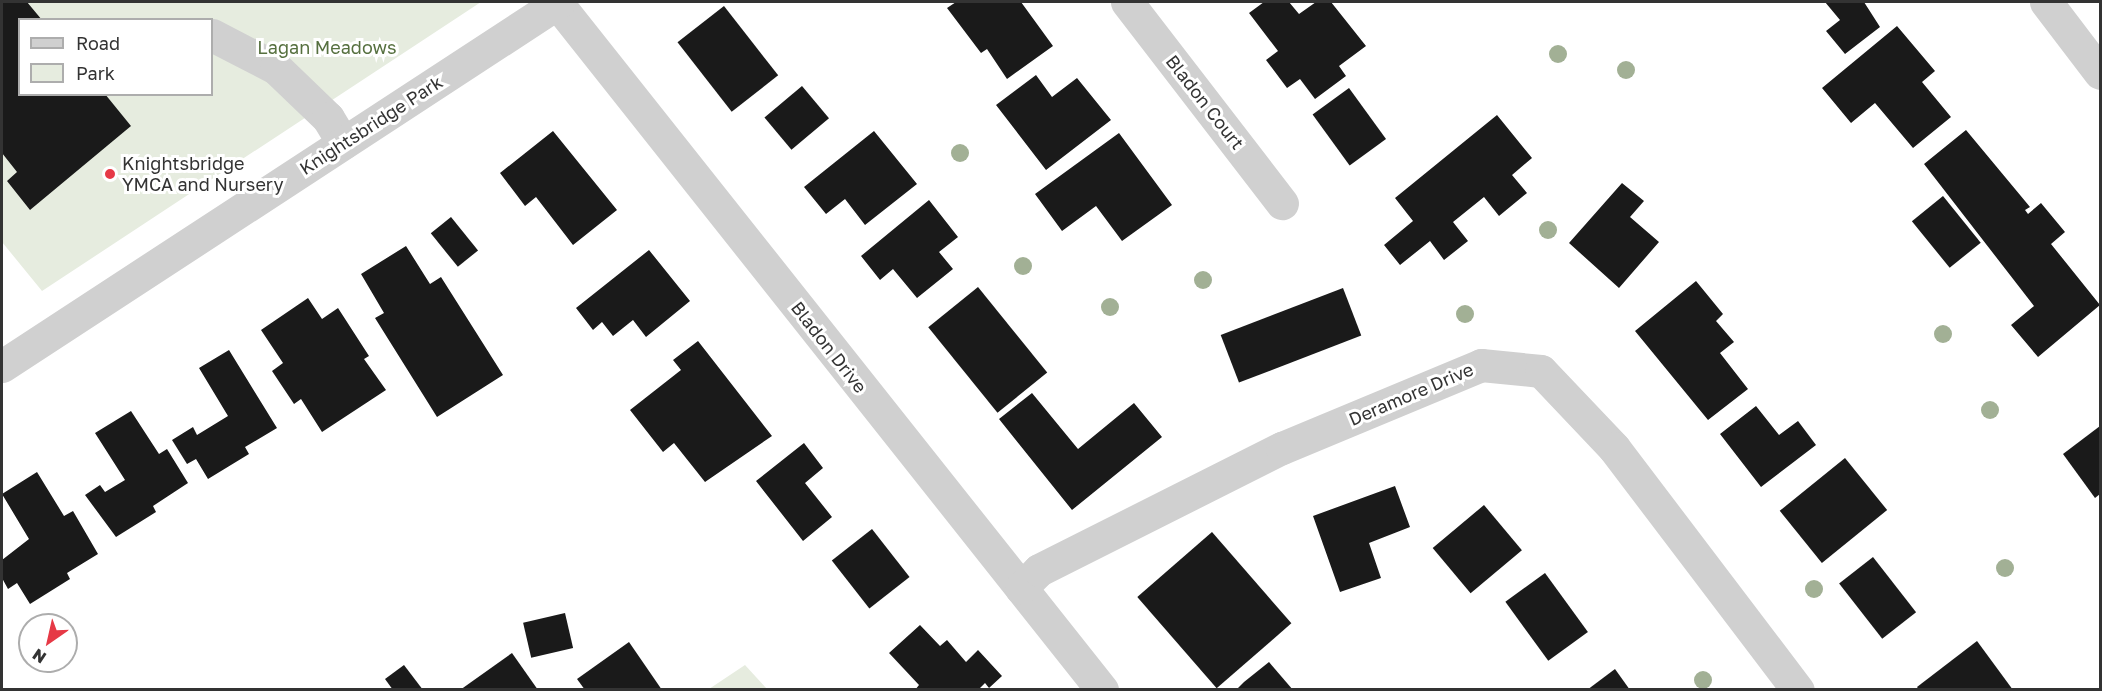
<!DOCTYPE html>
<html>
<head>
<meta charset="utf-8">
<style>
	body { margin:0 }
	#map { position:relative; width:2102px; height:691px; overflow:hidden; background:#fff; font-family:"Golos Text",sans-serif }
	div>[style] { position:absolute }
	.green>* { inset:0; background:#e6ecdf }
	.building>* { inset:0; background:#1a1a1a; transform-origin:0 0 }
	.minor>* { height:33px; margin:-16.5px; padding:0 16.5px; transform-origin:16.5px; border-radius:16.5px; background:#d0d0d0 }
	.trees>* { width:18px; height:18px; margin:-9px; border-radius:50%; background:#a2b095 }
	.dots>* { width:16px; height:16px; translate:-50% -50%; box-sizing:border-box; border:3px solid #fff; border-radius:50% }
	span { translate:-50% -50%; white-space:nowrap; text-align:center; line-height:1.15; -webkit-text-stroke:6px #fff; paint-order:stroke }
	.park-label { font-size:18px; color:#56703f }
	.street-label { font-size:18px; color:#333 }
	.poi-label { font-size:18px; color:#333 }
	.left { translate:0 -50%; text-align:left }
	.frame { position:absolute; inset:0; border:3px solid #333; pointer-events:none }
	.legend { position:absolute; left:18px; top:18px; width:195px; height:78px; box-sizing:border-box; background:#fff; border:2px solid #adadad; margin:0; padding:8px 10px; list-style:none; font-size:18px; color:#333 }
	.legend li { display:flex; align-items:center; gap:12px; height:30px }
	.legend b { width:30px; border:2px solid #adadad }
	.north { position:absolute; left:18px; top:613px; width:60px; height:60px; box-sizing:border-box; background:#fff; border:2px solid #adadad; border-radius:50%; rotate:214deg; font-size:16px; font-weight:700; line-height:24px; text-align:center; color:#333 }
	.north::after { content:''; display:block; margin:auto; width:21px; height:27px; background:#e63946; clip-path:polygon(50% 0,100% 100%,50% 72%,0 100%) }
</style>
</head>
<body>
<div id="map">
	<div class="green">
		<div style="clip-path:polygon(evenodd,2px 2px,481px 2px,42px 291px,2px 242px,2px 2px,20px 20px,212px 20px,212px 94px,20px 94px,20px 20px)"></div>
		<div style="clip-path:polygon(745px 665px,767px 689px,709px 689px)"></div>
	</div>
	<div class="building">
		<div style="clip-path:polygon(2px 2px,27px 2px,42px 20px,20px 20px,20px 94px,105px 94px,131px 126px,30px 210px,7px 181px,17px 172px,2px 153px)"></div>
		<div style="clip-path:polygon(956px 2px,1021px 2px,1053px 46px,1007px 79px,987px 49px,981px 53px,947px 8px)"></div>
		<div style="clip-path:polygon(1264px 2px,1289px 2px,1299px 14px,1316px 2px,1331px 2px,1366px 46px,1339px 66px,1346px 76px,1315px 99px,1300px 79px,1287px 88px,1266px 60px,1278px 51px,1249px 13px)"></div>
		<div style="clip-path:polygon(1825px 2px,1864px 2px,1880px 27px,1845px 54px,1826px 31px,1840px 20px)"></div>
		<div style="left:724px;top:6px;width:88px;height:59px;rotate:52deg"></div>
		<div style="clip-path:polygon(1897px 26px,1935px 71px,1922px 82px,1951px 117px,1913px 148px,1875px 103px,1851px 123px,1822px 88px)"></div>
		<div style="clip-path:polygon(1036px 75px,1052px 97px,1077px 78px,1111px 120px,1046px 170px,996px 105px)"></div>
		<div style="left:802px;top:86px;width:42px;height:49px;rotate:50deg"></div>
		<div style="left:1349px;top:88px;width:63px;height:45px;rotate:54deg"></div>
		<div style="clip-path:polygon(1497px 115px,1532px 158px,1512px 175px,1527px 193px,1499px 216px,1484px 197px,1453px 222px,1468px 241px,1444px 260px,1430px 241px,1400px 265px,1384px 245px,1413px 221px,1395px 198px)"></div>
		<div style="clip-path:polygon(1966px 130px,2030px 207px,2025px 210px,2028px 214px,2041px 203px,2065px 232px,2051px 244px,2100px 305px,2038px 357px,2011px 325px,2034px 306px,1924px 164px)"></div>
		<div style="clip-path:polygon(553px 131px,617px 210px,573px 245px,536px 197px,525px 206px,500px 173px)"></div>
		<div style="clip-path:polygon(874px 131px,917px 184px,865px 225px,845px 199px,826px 214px,804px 187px)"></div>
		<div style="clip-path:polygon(1119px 133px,1172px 205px,1122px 241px,1096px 206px,1062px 231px,1035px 194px)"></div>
		<div style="clip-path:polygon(1622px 183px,1644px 201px,1630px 217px,1659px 242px,1619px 288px,1569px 243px)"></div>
		<div style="left:1943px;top:196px;width:60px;height:40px;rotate:51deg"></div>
		<div style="clip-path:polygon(929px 200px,958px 237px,939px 252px,953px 269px,917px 298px,893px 269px,880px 280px,861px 256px)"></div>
		<div style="left:451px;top:217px;width:43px;height:26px;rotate:51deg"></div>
		<div style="clip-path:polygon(406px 246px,430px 284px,441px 277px,503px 375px,437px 417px,375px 318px,384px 313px,361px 274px)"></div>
		<div style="clip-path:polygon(649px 250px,690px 301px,646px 337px,633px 320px,613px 336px,602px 322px,593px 330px,576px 308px)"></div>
		<div style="clip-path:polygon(1696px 281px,1723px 314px,1716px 321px,1734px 342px,1720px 353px,1748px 389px,1708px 420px,1635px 331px)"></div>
		<div style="left:978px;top:287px;width:110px;height:64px;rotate:51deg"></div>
		<div style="left:1343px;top:288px;width:51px;height:131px;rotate:69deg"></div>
		<div style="clip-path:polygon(308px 298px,322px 319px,338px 308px,369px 356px,364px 359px,386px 390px,322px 432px,301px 399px,294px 404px,272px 371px,283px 363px,261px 330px)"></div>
		<div style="clip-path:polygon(698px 341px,772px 436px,705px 482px,674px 443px,663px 452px,630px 410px,681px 370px,673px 360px)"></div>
		<div style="clip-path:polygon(229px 350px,277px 428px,245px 447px,249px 454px,208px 479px,196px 459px,187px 464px,172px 440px,193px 427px,197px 435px,228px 416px,199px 368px)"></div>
		<div style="clip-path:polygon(1032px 393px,1078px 449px,1134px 403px,1162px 437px,1072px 510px,999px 419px)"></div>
		<div style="clip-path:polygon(1756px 406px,1779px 435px,1798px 421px,1816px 445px,1761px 487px,1720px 434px)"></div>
		<div style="clip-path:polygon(131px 411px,159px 454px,167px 449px,188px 483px,153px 506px,156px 512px,116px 537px,85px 495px,100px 485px,105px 492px,125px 480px,95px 433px)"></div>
		<div style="clip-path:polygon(2100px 426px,2100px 494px,2095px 498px,2063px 454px)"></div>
		<div style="clip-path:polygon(804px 443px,823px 468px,805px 483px,832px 517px,803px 541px,756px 481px)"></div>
		<div style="left:1845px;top:458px;width:67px;height:84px;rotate:51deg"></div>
		<div style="clip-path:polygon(37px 472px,64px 516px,73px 511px,98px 554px,67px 573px,70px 579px,30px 604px,17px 583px,8px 589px,2px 578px,2px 560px,29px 539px,2px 494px)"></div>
		<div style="clip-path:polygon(1395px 486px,1410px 527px,1369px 543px,1381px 578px,1340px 592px,1313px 516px)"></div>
		<div style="left:1484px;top:505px;width:59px;height:67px;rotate:50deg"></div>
		<div style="left:872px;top:529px;width:61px;height:51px;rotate:52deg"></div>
		<div style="left:1212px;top:532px;width:121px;height:99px;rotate:49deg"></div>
		<div style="left:1873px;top:557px;width:70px;height:43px;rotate:52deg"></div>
		<div style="left:1545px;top:573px;width:73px;height:49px;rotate:54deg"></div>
		<div style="left:565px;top:613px;width:36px;height:43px;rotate:77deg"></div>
		<div style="clip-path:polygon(920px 625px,940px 646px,947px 640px,966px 662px,978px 650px,1002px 676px,989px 688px,985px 683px,978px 690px,915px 690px,919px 685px,889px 653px)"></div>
		<div style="clip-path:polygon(1977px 641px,2013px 690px,1919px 690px,1917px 687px)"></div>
		<div style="clip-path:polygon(629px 642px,662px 690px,585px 690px,577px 679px)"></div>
		<div style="clip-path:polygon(512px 653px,538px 690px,460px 690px)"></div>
		<div style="clip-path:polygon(1269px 662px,1293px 690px,1236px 690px,1244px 682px)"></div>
		<div style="clip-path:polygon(404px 665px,423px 690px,393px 690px,385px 679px)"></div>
		<div style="clip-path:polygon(1615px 669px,1630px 690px,1587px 690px)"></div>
	</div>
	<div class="minor">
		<div style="left:1127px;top:2px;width:254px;rotate:52.4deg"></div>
		<div style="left:2046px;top:2px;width:89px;rotate:52.7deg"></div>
		<div style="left:557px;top:3px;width:877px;rotate:51.57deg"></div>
		<div style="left:212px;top:35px;width:72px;rotate:27.3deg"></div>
		<div style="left:276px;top:68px;width:72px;rotate:43.9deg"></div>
		<div style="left:328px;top:118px;width:29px;rotate:59deg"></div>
		<div style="left:2px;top:366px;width:665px;rotate:-33.16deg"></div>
		<div style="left:1021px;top:588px;width:25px;rotate:-45deg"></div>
		<div style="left:1039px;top:570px;width:272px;rotate:-26.7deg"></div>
		<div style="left:1282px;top:448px;width:216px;rotate:-22.6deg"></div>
		<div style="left:1481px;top:365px;width:60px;rotate:5.7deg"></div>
		<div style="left:1541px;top:371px;width:106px;rotate:46.5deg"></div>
		<div style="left:1614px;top:448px;width:304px;rotate:52.8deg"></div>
	</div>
	<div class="trees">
		<div style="left:1558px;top:54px"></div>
		<div style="left:1626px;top:70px"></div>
		<div style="left:960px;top:153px"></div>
		<div style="left:1548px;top:230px"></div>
		<div style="left:1023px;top:266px"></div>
		<div style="left:1203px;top:280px"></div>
		<div style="left:1110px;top:307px"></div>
		<div style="left:1465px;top:314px"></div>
		<div style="left:1943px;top:334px"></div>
		<div style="left:1990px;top:410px"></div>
		<div style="left:2005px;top:568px"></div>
		<div style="left:1814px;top:589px"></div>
		<div style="left:1703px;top:680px"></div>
	</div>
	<div class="dots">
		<div style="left:110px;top:174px;background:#e63946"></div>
	</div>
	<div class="park-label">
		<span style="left:327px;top:47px">Lagan Meadows</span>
	</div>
	<div class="street-label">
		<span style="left:1205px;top:102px;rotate:52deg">Bladon Court</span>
		<span style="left:371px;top:125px;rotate:-33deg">Knightsbridge Park</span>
		<span style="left:829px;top:347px;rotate:52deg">Bladon Drive</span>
		<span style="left:1411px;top:394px;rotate:-23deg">Deramore Drive</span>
	</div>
	<div class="poi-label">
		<span class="left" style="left:122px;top:174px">Knightsbridge<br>YMCA and Nursery</span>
	</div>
	<div class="frame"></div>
	<ul class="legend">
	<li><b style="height:8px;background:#d0d0d0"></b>Road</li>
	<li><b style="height:16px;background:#e6ecdf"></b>Park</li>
	</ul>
	<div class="north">N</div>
</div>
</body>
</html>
